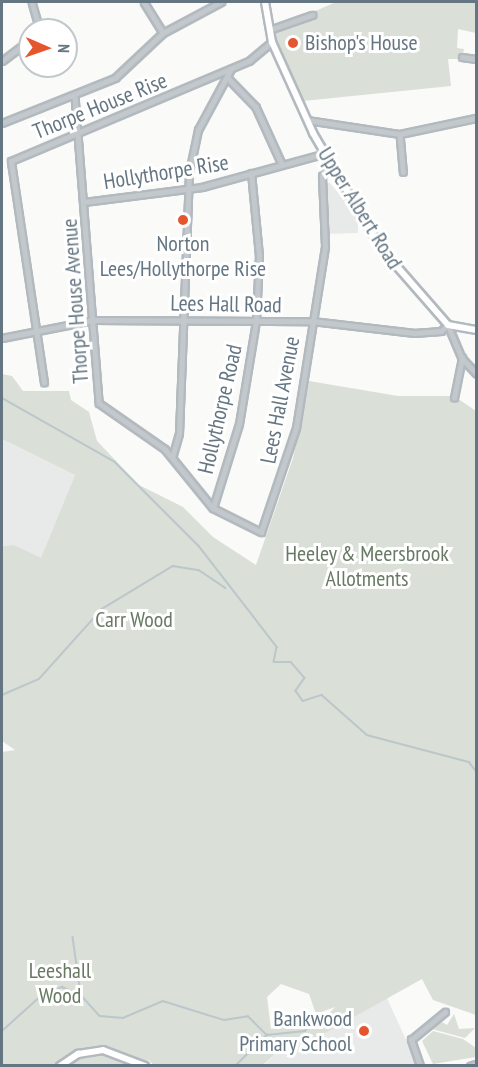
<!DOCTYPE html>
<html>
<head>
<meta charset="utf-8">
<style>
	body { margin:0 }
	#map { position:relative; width:478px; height:1067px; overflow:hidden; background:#fafaf8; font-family:"PT Sans Narrow",sans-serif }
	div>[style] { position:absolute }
	.built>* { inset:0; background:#e8e9e9 }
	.green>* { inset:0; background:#dadfd7 }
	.stream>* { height:1.5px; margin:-0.75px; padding:0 0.75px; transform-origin:0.75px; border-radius:0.75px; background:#bbc7cb }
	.roads { filter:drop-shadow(2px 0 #b3babf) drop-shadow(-2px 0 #b3babf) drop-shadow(0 2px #b3babf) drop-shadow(0 -2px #b3babf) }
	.street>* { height:4.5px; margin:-2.25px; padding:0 2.25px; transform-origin:2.25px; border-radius:2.25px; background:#c3c8cc }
	.secondary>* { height:6px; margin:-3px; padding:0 3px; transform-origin:3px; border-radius:3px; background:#fff }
	.dots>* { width:16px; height:16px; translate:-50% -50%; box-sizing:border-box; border:3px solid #fff; border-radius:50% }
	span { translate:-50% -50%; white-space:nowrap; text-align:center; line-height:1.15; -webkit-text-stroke:6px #fff; paint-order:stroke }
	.poi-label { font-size:22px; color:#657683 }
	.left { translate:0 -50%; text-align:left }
	.right { translate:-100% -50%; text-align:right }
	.street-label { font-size:22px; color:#657683 }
	.park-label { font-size:22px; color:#687a64 }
	.frame { position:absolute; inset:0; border:3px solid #657683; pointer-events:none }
	.north { position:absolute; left:18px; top:18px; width:60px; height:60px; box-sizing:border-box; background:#fff; border:2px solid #c1c8cd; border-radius:50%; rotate:92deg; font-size:16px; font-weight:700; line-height:24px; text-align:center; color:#657683 }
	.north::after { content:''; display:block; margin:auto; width:21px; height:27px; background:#e4572e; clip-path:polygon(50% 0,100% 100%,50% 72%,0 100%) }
</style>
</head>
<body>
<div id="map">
	<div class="built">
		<div style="clip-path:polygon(322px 182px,330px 183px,358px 216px,358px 233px,325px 234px)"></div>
		<div style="clip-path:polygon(2px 439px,75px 475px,41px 559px,14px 545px,2px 546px)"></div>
		<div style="clip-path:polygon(386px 996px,418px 1066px,263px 1066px,278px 1051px,318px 1037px)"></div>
	</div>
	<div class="green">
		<div style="clip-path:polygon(336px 2px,476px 2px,476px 33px,458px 29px,457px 48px,464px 49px,462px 59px,448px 59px,451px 86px,303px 101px,272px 30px)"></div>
		<div style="clip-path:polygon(evenodd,2px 374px,12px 376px,23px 391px,69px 391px,71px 400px,89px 412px,97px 441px,139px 485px,183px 507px,213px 537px,256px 565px,293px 458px,309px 381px,398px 396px,454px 396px,476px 411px,476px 1015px,433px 1000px,422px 979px,318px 1037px,278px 1051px,263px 1065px,154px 1065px,147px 1059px,151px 1065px,2px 1065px,2px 752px,15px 750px,2px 741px,2px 546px,14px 545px,41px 558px,75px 475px,2px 439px,2px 374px,281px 984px,309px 994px,316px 1014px,335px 1007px,324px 1019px,271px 1029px,267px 997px,281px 984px)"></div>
		<div style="clip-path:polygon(454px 1014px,459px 1029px,475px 1028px,465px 1038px,432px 1029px,442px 1022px,447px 1025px)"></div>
		<div style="clip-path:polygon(433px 1031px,463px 1039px,476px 1048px,476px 1057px,433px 1064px,422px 1041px)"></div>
	</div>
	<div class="stream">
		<div style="left:2px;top:398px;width:130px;rotate:29.5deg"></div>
		<div style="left:115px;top:462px;width:119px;rotate:45deg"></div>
		<div style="left:199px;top:546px;width:128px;rotate:52.3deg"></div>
		<div style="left:277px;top:647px;width:15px;rotate:101deg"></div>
		<div style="left:274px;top:662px;width:17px"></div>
		<div style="left:291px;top:662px;width:21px;rotate:49deg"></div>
		<div style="left:305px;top:678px;width:16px;rotate:125deg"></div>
		<div style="left:296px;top:691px;width:12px;rotate:55deg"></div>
		<div style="left:303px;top:701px;width:20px;rotate:-18deg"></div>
		<div style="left:322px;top:695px;width:60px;rotate:41.6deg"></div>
		<div style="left:367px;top:735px;width:106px;rotate:14.8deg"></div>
		<div style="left:469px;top:762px;width:11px;rotate:52deg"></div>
		<div style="left:2px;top:695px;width:40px;rotate:-23.4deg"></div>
		<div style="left:39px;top:679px;width:94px;rotate:-48deg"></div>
		<div style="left:102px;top:609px;width:83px;rotate:-31.2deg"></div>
		<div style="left:173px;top:566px;width:26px;rotate:9deg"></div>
		<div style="left:199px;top:570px;width:32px;rotate:34deg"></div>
		<div style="left:73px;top:937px;width:59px;rotate:82.1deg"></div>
		<div style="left:2px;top:1031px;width:54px;rotate:-42deg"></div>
		<div style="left:42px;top:995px;width:22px;rotate:-22deg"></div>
		<div style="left:62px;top:987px;width:21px;rotate:23deg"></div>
		<div style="left:81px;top:995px;width:28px;rotate:48deg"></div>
		<div style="left:100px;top:1016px;width:23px;rotate:5deg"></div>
		<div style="left:123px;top:1018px;width:43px;rotate:-23deg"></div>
		<div style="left:163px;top:1001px;width:64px;rotate:17.3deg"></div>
		<div style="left:224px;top:1020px;width:24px;rotate:-9deg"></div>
		<div style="left:248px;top:1016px;width:27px;rotate:45deg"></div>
		<div style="left:235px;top:1066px;width:45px;rotate:-44.1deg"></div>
		<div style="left:267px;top:1035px;width:38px;rotate:-6deg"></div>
		<div style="left:305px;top:1031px;width:23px;rotate:-50deg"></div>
	</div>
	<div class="roads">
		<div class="street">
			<div style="left:32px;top:2px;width:29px;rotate:74deg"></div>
			<div style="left:144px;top:2px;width:36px;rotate:58deg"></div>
			<div style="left:269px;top:30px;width:46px;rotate:-19.2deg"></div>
			<div style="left:462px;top:57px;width:14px;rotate:8deg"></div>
			<div style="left:2px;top:61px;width:35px;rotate:-37deg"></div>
			<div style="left:229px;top:79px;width:39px;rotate:46deg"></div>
			<div style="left:256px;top:107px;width:63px;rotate:65.5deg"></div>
			<div style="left:75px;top:96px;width:308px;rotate:85.5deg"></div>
			<div style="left:99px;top:403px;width:80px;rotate:34.9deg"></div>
			<div style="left:165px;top:449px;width:76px;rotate:50.9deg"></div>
			<div style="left:213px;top:508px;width:54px;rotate:26.6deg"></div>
			<div style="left:261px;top:532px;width:110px;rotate:-71.4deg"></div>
			<div style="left:296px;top:428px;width:184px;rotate:-80.9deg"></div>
			<div style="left:325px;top:246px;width:70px;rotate:-92.5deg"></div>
			<div style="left:322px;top:176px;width:12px;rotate:-48deg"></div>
			<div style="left:307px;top:120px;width:94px;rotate:8.6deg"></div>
			<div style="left:400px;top:134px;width:78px;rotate:-11.9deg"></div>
			<div style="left:2px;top:123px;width:122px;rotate:-21.7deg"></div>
			<div style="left:115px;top:78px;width:66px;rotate:-43.2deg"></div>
			<div style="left:163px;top:33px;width:66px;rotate:-28.1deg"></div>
			<div style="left:400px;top:134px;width:38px;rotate:85deg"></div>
			<div style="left:84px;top:202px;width:119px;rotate:-7.2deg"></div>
			<div style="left:202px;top:187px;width:125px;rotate:-15.3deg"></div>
			<div style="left:2px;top:338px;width:94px;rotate:-11.1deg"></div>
			<div style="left:94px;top:320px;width:218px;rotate:0.3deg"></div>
			<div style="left:312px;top:321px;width:103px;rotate:6.7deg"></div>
			<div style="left:414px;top:333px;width:27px;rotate:-4deg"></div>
			<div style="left:441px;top:331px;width:9px;rotate:-41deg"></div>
			<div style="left:448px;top:325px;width:36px;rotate:67deg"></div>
			<div style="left:462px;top:358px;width:21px;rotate:47deg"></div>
			<div style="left:44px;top:383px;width:224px;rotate:-98.5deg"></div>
			<div style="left:11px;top:161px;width:258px;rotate:-22.8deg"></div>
			<div style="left:249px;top:61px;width:30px;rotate:-40deg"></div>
			<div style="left:454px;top:398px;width:41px;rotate:-78.7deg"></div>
			<div style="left:172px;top:458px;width:25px;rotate:-74deg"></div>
			<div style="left:179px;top:434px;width:261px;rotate:-87.8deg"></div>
			<div style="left:189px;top:173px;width:44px;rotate:-78.2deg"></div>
			<div style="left:198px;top:130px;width:69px;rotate:-61.6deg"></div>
			<div style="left:213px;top:508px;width:88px;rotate:-72.8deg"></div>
			<div style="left:239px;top:424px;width:104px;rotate:-80.6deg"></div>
			<div style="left:256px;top:321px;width:65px;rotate:-87.4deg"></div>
			<div style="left:259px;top:256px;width:83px;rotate:-95.5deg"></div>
			<div style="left:420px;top:1066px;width:28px;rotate:-109deg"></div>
			<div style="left:411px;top:1040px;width:44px;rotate:-39.5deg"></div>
			<div style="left:470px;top:1066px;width:6px;rotate:-18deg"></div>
		</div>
		<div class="secondary">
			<div style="left:265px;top:2px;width:41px;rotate:80.1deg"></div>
			<div style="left:272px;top:42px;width:100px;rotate:65.7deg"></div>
			<div style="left:313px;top:133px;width:132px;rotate:59.6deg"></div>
			<div style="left:380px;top:247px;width:103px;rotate:48.9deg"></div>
			<div style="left:448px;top:325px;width:28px;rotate:10deg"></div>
			<div style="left:60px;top:1066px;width:22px;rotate:-34deg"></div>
			<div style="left:78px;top:1054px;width:25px;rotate:-9deg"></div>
			<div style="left:103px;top:1050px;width:45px;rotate:20.9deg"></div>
		</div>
	</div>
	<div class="dots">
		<div style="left:293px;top:43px;background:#e4572e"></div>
		<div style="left:183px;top:220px;background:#e4572e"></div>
		<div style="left:364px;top:1031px;background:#e4572e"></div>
	</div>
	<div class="poi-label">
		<span class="left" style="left:305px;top:43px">Bishop's House</span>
		<span style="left:183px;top:256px">Norton<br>Lees/Hollythorpe Rise</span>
		<span class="right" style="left:352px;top:1031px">Bankwood<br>Primary School</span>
	</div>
	<div class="street-label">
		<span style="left:100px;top:106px;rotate:-22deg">Thorpe House Rise</span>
		<span style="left:166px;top:172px;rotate:-9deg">Hollythorpe Rise</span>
		<span style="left:360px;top:208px;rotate:58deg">Upper Albert Road</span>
		<span style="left:75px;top:301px;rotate:-94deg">Thorpe House Avenue</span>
		<span style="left:226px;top:304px;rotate:1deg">Lees Hall Road</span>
		<span style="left:280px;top:400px;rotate:-79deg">Lees Hall Avenue</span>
		<span style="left:220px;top:409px;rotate:-77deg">Hollythorpe Road</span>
	</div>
	<div class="park-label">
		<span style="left:367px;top:566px">Heeley &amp; Meersbrook<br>Allotments</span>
		<span style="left:134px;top:620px">Carr Wood</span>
		<span style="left:60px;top:983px">Leeshall<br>Wood</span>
	</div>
	<div class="frame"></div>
	<div class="north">N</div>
</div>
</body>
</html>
